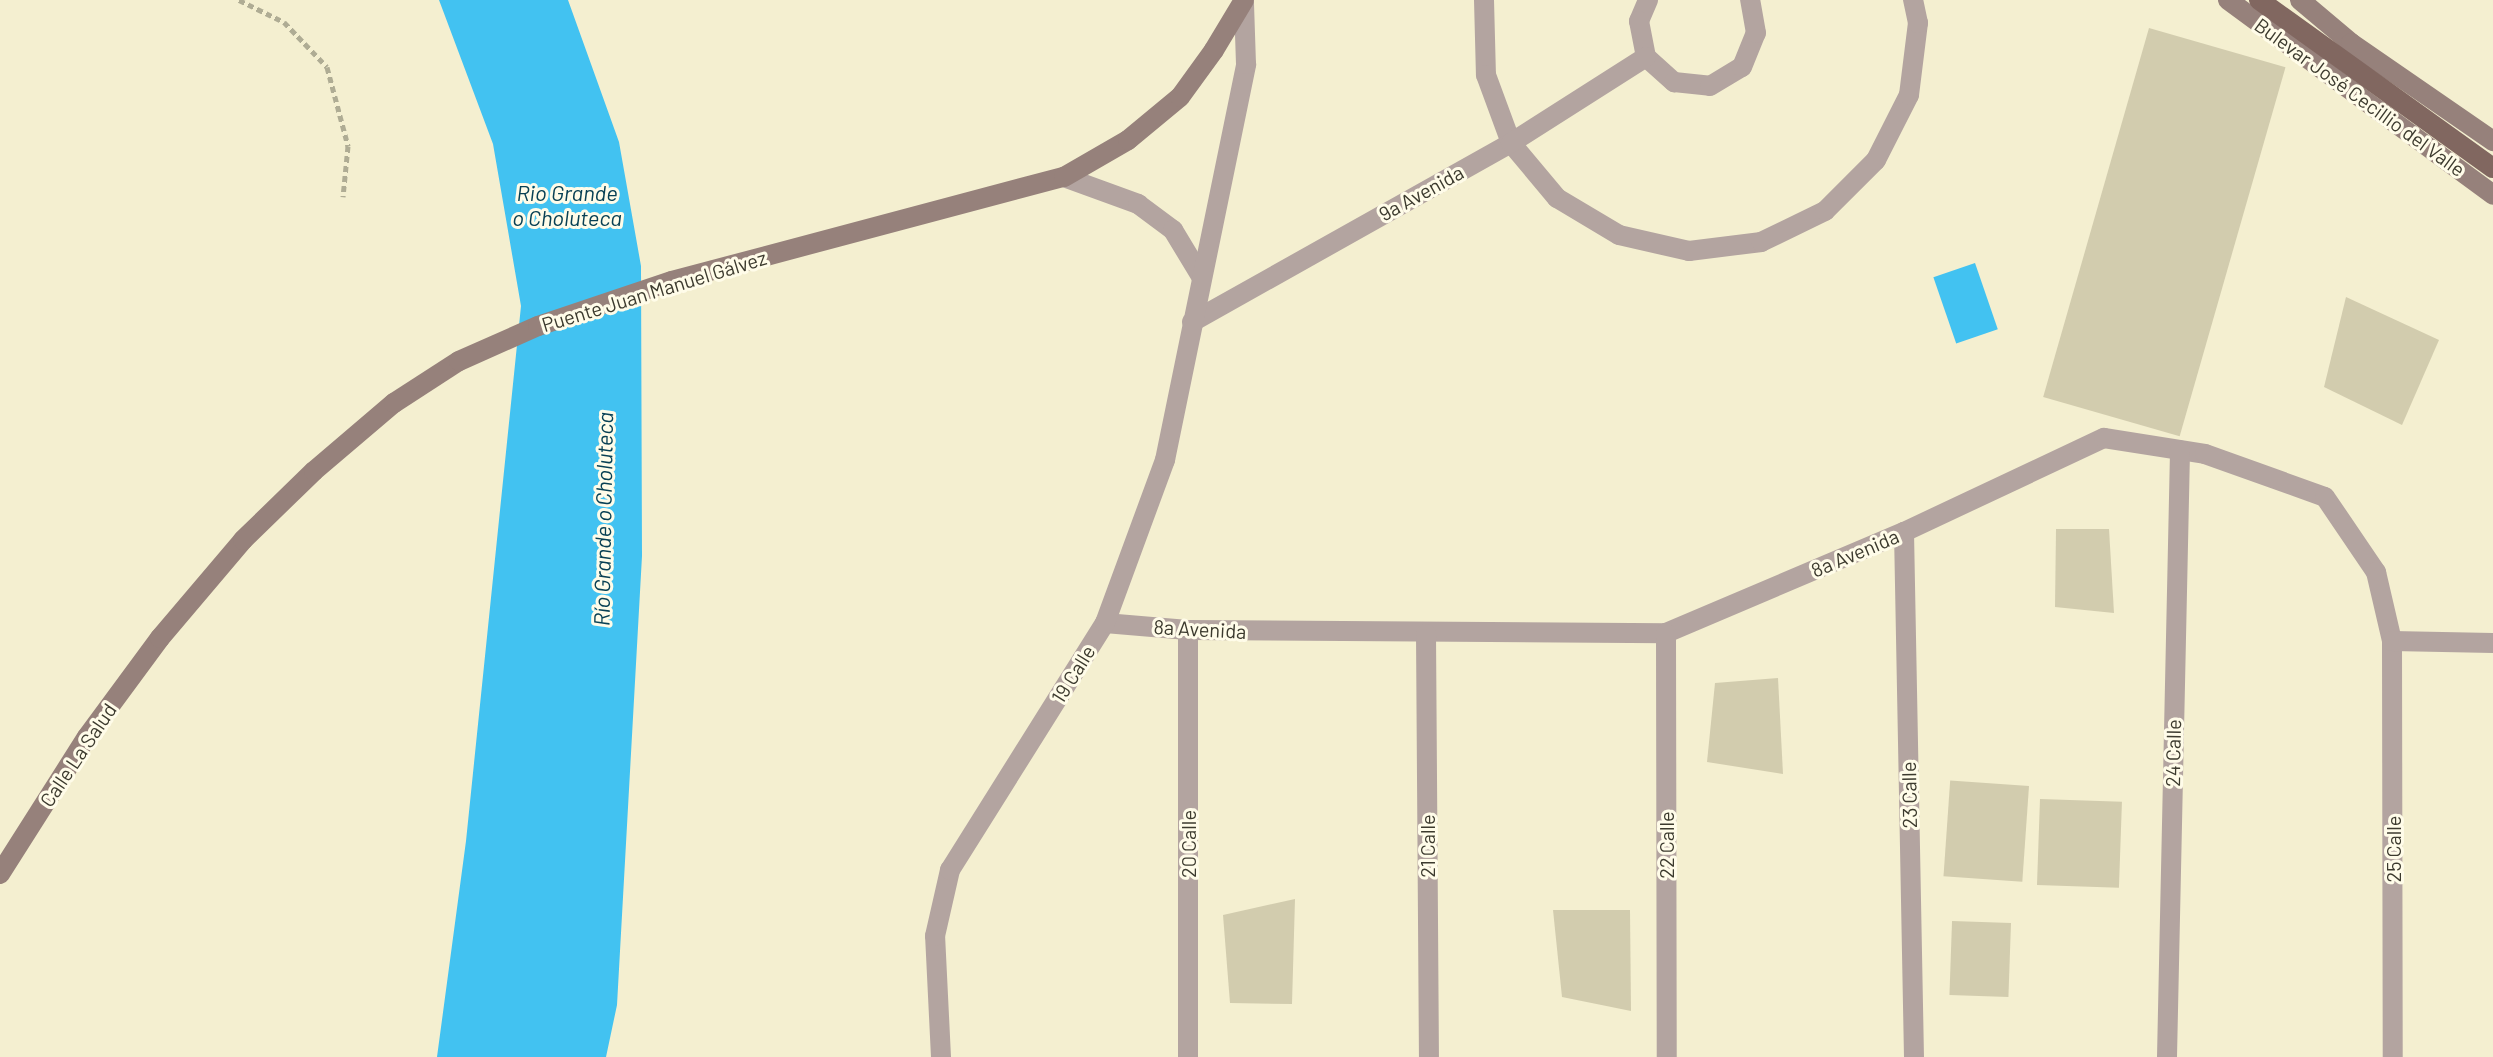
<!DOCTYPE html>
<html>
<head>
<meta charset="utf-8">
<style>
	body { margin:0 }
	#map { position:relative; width:2493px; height:1057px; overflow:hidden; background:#f4efd0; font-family:Barlow,sans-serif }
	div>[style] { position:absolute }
	.water>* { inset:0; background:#42c2f1; transform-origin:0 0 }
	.building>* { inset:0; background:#d2ccae; transform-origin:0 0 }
	.path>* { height:5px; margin-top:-2.5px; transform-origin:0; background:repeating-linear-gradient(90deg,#afac94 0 6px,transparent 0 10px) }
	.minor>* { height:20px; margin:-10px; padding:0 10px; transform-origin:10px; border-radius:10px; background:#b3a4a0 }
	.secondary>* { height:20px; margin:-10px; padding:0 10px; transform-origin:10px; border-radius:10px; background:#96817b }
	.primary>* { height:20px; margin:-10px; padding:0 10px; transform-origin:10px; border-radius:10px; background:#816760 }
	span { translate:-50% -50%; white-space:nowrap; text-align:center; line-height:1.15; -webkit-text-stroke:6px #fffce9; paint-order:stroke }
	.street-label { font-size:20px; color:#3c3a2e }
	.water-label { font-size:22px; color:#084054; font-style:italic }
</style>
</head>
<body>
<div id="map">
	<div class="water">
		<div style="clip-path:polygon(439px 0,568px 0,619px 142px,641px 266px,642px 556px,617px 1005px,606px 1057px,437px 1057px,466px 841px,521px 306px,493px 144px)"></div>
		<div style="left:1975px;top:263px;width:70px;height:44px;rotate:71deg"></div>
	</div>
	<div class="building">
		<div style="left:2149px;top:28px;width:142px;height:384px;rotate:16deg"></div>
		<div style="clip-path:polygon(2346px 297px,2439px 340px,2402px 425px,2324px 387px)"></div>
		<div style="clip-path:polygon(2056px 529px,2109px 529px,2114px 613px,2055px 607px)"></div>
		<div style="clip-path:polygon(1778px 678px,1783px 774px,1707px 762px,1715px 683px)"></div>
		<div style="left:2029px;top:786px;width:96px;height:79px;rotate:94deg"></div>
		<div style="left:2040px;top:799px;width:82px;height:86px;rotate:2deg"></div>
		<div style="clip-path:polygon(1295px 899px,1292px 1004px,1230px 1003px,1223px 915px)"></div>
		<div style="clip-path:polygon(1553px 910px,1630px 910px,1631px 1011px,1562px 997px)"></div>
		<div style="left:2011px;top:923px;width:74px;height:59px;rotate:92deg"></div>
	</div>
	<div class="path">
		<div style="left:239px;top:0;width:50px;rotate:26.1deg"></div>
		<div style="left:284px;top:22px;width:62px;rotate:46.3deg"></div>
		<div style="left:327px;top:67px;width:82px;rotate:75.1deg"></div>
		<div style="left:348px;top:146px;width:51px;rotate:95.6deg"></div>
	</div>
	<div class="minor">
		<div style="left:1484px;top:0;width:75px;rotate:88.5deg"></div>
		<div style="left:1486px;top:75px;width:72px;rotate:69.8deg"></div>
		<div style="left:1511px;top:143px;width:72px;rotate:50.1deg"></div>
		<div style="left:1557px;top:198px;width:72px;rotate:30.8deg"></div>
		<div style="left:1619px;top:235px;width:72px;rotate:12.9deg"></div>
		<div style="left:1689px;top:251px;width:73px;rotate:-7.1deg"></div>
		<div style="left:1761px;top:242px;width:71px;rotate:-25.8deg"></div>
		<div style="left:1825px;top:211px;width:72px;rotate:-45deg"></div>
		<div style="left:1876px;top:160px;width:73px;rotate:-63.1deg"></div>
		<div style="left:1909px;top:95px;width:73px;rotate:-82.9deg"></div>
		<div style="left:1918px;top:23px;width:24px;rotate:-102deg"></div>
		<div style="left:1648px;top:0;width:23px;rotate:113deg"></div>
		<div style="left:1639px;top:21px;width:37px;rotate:79deg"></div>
		<div style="left:1646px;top:57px;width:38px;rotate:42deg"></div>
		<div style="left:1674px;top:82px;width:36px;rotate:6deg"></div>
		<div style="left:1710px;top:86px;width:37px;rotate:-31deg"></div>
		<div style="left:1742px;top:67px;width:37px;rotate:-68deg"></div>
		<div style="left:1756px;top:33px;width:34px;rotate:-100deg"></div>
		<div style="left:1064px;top:177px;width:79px;rotate:20deg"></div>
		<div style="left:1138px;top:204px;width:44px;rotate:36.6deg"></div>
		<div style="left:1173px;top:230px;width:56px;rotate:58.9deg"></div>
		<div style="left:1192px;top:322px;width:366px;rotate:-29.3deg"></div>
		<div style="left:1511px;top:143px;width:160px;rotate:-32.5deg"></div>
		<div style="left:1904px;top:532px;width:525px;rotate:88.91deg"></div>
		<div style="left:1105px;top:623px;width:83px;rotate:4.8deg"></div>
		<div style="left:1188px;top:630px;width:478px;rotate:0.4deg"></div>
		<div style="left:1666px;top:633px;width:259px;rotate:-23deg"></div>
		<div style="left:1904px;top:532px;width:221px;rotate:-25.2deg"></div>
		<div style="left:2104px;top:438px;width:102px;rotate:9deg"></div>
		<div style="left:2205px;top:454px;width:127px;rotate:19.7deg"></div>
		<div style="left:2325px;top:497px;width:91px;rotate:55.8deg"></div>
		<div style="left:2376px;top:572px;width:71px;rotate:76.9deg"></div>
		<div style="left:2392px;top:641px;width:416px;rotate:89.9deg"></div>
		<div style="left:1188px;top:630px;width:427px;rotate:90deg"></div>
		<div style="left:1666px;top:633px;width:424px;rotate:89.9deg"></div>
		<div style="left:1426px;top:634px;width:423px;rotate:89.6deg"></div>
		<div style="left:2392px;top:641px;width:101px;rotate:1.1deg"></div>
		<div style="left:941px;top:1057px;width:121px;rotate:-92.8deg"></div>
		<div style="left:935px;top:936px;width:68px;rotate:-77.2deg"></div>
		<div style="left:950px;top:870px;width:292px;rotate:-57.9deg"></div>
		<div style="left:1105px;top:623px;width:174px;rotate:-69.8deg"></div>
		<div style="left:1165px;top:460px;width:404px;rotate:-78.4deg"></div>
		<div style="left:1246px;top:64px;width:61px;rotate:-91.9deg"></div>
		<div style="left:2167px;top:1057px;width:607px;rotate:-88.77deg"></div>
	</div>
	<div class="secondary">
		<div style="left:2228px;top:0;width:329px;rotate:36.3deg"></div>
		<div style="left:2300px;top:0;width:67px;rotate:40.1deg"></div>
		<div style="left:2351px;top:43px;width:173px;rotate:34.6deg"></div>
		<div style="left:0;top:874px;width:162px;rotate:-57.6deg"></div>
		<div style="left:87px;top:737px;width:123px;rotate:-53.6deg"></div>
		<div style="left:160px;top:638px;width:128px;rotate:-49.7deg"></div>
		<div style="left:243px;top:540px;width:99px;rotate:-44.2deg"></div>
		<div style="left:314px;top:471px;width:105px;rotate:-40.4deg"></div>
		<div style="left:394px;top:403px;width:77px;rotate:-32.9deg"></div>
		<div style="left:459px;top:361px;width:86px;rotate:-23.9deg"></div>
		<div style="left:538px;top:326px;width:141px;rotate:-18.6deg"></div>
		<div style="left:672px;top:281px;width:406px;rotate:-14.9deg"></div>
		<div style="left:1064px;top:177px;width:74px;rotate:-30deg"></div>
		<div style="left:1128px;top:140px;width:67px;rotate:-39.6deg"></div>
		<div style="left:1180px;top:97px;width:58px;rotate:-54.1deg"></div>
		<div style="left:1214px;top:50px;width:58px;rotate:-59deg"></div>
	</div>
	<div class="primary">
		<div style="left:2259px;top:0;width:288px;rotate:35.7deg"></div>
	</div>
	<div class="street-label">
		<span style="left:2360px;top:97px;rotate:36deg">Bulevar José Cecillio del Valle</span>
		<span style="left:1421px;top:193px;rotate:-29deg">9a Avenida</span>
		<span style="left:654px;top:291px;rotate:-17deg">Puente Juan Manuel Gálvez</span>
		<span style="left:1855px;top:553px;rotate:-23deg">8a Avenida</span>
		<span style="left:1200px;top:629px;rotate:3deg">8a Avenida</span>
		<span style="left:1073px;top:674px;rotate:-58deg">19 Calle</span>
		<span style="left:2173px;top:753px;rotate:-89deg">24 Calle</span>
		<span style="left:78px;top:755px;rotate:-56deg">Calle La Salud</span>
		<span style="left:1909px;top:795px;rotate:-91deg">23 Calle</span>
		<span style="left:1188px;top:844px;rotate:-90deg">20 Calle</span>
		<span style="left:1666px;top:845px;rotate:-90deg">22 Calle</span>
		<span style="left:1427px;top:846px;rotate:-90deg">21 Calle</span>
		<span style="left:2393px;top:849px;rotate:-90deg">25 Calle</span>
	</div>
	<div class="water-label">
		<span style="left:567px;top:205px">Rio Grande<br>o Choluteca</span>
		<span style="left:603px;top:519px;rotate:-89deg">Río Grande o Choluteca</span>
	</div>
</div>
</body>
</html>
